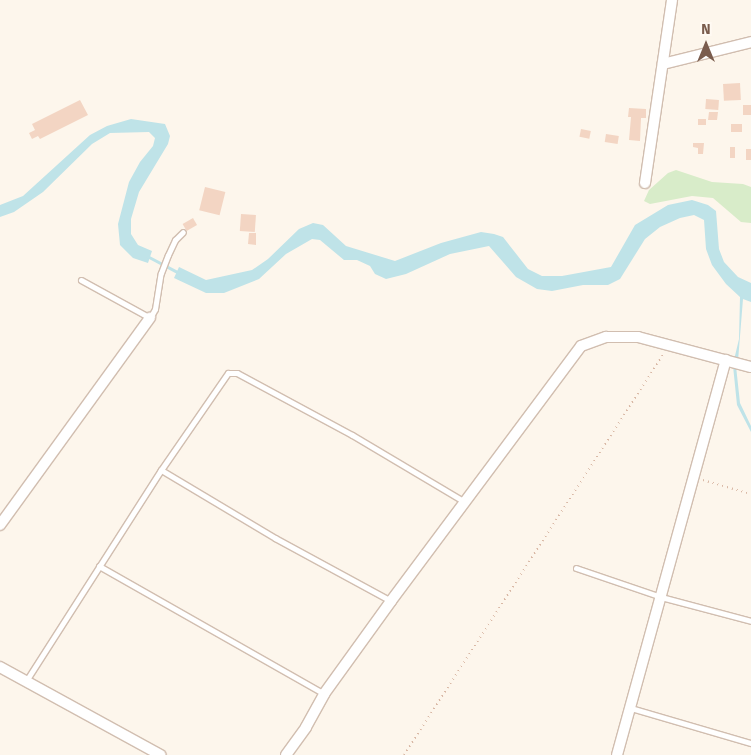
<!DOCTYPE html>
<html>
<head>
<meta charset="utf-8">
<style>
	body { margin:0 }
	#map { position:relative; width:751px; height:755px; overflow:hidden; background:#fdf6ec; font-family:"Fira Sans",sans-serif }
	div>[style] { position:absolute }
	.green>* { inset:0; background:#d8ecc9 }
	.water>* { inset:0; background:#bfe3e8 }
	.stream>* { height:3px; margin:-1.5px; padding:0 1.5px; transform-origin:1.5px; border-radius:1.5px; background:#bfe3e8 }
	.building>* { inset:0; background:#f3d5c3; transform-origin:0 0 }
	.path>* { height:2px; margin-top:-1px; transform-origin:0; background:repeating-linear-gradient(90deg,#d9b8a5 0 1px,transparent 0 5px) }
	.roads { filter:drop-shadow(1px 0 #d1beb0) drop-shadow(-1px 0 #d1beb0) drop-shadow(0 1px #d1beb0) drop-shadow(0 -1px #d1beb0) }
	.service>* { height:5px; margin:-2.5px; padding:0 2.5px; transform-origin:2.5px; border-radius:2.5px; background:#fff }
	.minor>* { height:10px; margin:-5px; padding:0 5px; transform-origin:5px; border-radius:5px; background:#fff }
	span { translate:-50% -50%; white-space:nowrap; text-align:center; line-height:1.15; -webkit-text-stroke:5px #fffaf3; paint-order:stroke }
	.north { position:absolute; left:681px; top:20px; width:50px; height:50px; -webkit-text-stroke:4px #fffaf3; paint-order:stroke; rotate:0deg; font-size:14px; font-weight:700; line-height:20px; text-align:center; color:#7a5c4d }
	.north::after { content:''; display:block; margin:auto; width:18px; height:22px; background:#7a5c4d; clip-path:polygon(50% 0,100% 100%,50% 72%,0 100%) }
</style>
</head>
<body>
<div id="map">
	<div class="green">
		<div style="clip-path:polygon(676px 170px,712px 182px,743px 184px,751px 187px,751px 223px,741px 222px,713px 198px,692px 196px,650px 204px,644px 201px,649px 190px,668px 173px)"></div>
	</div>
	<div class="water">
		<div style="clip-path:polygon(131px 119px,165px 124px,170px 136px,168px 144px,139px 192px,131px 219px,131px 234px,138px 245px,152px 251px,148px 263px,133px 258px,120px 245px,118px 224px,129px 182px,140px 162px,153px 146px,155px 138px,149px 132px,110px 133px,92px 144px,43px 192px,14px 212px,0 217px,0 205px,23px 196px,90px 135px,107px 126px)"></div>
		<div style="clip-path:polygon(692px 200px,708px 205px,716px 211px,719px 249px,724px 262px,738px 277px,751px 283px,751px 302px,743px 299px,738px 361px,734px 360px,739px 339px,740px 297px,726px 284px,712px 265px,706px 249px,704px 220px,694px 215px,680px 218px,660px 227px,645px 239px,620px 279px,608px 285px,583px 285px,552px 291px,537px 289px,516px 277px,489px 246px,450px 254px,406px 274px,386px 279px,375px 274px,370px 266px,357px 260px,344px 260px,320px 240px,312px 239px,286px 254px,259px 279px,224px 293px,206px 293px,174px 278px,179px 267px,206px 280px,252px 270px,268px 259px,299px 229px,313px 223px,323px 225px,346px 246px,395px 261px,441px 243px,481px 232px,494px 234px,503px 237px,528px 269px,542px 276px,562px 276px,611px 267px,635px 225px,668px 205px)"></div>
		<div style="clip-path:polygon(733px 366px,736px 366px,740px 403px,751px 426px,751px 432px,737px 405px)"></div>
	</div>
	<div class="stream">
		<div style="left:147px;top:256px;width:36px;rotate:28deg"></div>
	</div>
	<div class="building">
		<div style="left:740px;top:83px;width:17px;height:17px;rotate:87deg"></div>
		<div style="left:706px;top:99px;width:13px;height:10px;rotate:4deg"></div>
		<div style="clip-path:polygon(80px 100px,88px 115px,40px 139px,38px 136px,32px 139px,29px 133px,35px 130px,32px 124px)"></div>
		<div style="left:743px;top:105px;width:8px;height:10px"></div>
		<div style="clip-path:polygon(629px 108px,646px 109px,646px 118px,641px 118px,640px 141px,629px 140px,631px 117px,628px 117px)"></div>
		<div style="clip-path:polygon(709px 112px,718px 112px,717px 120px,708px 120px)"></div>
		<div style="left:698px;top:119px;width:8px;height:6px"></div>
		<div style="left:731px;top:124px;width:11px;height:8px"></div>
		<div style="left:581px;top:129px;width:10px;height:8px;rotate:11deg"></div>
		<div style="left:606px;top:134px;width:13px;height:8px;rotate:9deg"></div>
		<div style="clip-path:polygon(693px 143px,704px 143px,703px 154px,698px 154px,698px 148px,693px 147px)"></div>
		<div style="left:730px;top:147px;width:5px;height:11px"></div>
		<div style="left:746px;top:149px;width:5px;height:11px"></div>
		<div style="left:205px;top:187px;width:21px;height:24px;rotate:14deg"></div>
		<div style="left:241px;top:214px;width:15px;height:17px;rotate:4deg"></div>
		<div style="left:193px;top:218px;width:8px;height:12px;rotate:60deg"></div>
		<div style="clip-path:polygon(249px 233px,256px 233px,256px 245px,248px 244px)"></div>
	</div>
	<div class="path">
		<div style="left:703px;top:480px;width:50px;rotate:16.3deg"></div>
		<div style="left:404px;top:755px;width:477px;rotate:-57.1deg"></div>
	</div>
	<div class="roads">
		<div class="service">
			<div style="left:81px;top:280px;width:79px;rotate:28.8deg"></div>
			<div style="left:150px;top:318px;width:10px;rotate:-61deg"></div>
			<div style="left:155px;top:309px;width:36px;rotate:-81deg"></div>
			<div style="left:161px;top:273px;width:19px;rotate:-69deg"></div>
			<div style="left:168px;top:255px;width:17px;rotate:-65deg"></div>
			<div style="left:175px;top:240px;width:11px;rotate:-45deg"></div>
			<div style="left:161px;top:470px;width:133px;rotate:30.8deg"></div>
			<div style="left:275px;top:538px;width:132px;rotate:28.5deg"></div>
			<div style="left:99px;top:566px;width:259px;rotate:29.6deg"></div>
			<div style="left:576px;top:568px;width:90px;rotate:18.8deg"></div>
			<div style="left:661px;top:597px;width:93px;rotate:14.9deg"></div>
			<div style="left:26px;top:681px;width:250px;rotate:-57.4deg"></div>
			<div style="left:161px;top:470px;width:118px;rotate:-55.4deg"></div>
			<div style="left:228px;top:373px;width:9px"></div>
			<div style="left:237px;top:373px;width:131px;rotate:28.3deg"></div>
			<div style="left:352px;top:435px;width:131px;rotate:30.7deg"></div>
			<div style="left:631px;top:708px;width:125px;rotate:16.3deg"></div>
		</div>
		<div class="minor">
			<div style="left:663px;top:64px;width:91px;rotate:-14deg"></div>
			<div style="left:645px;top:183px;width:185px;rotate:-81.6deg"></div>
			<div style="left:0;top:525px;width:256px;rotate:-54.1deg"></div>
			<div style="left:0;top:667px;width:183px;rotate:28.7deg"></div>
			<div style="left:286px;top:755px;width:34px;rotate:-54deg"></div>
			<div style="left:306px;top:727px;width:38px;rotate:-61deg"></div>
			<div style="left:324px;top:694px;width:115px;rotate:-54.2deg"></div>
			<div style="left:391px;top:601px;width:318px;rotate:-53.3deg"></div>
			<div style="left:581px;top:346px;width:27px;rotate:-20deg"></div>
			<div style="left:606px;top:337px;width:32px"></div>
			<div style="left:638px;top:337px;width:117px;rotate:14.9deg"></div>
			<div style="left:617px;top:755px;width:410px;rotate:-74.6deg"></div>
		</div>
	</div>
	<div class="north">N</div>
</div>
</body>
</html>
